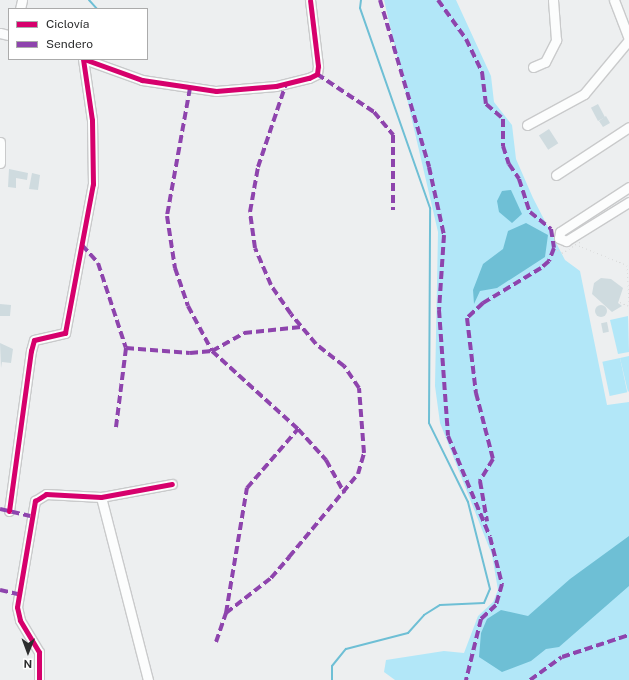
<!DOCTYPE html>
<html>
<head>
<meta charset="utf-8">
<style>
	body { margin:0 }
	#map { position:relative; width:629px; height:680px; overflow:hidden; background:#edeff0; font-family:"Public Sans",sans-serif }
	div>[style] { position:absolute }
	.green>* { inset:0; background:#b2e7f8; transform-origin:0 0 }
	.water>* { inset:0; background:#6ebfd5 }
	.stream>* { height:2px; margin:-1px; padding:0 1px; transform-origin:1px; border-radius:1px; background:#6ebfd5 }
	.building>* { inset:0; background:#cfdbdf; transform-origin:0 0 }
	.round { border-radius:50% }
	.path>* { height:1px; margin-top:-0.5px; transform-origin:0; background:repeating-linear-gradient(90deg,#d9dada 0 1px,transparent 0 4px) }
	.roads { filter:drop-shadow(1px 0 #c9cacb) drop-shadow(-1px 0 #c9cacb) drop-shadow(0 1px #c9cacb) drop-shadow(0 -1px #c9cacb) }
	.minor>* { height:9px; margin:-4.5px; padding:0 4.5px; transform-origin:4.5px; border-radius:4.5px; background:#fcfdfd }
	.quiet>* { height:4px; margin-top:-2px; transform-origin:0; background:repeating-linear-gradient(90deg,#8e44ad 0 8px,transparent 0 12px) }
	.cycleway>* { height:5px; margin:-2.5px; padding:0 2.5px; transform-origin:2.5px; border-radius:2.5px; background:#d6006c }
	span { translate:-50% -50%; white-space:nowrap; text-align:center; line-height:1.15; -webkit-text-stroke:3px #fff; paint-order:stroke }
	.legend { position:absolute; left:8px; top:8px; width:140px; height:52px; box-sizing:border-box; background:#fff; border:1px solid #ababab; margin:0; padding:5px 7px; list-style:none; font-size:12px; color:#2c2d2e }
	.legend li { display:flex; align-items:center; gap:8px; height:20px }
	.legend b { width:20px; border:1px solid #ababab }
	.north { position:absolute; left:8px; top:632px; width:40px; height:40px; -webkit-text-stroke:3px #fff; paint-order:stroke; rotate:181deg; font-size:11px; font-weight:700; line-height:16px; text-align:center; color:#2c2d2e }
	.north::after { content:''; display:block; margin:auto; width:14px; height:18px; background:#2c2d2e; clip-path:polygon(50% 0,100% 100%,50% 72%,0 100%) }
</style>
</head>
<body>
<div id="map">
	<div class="green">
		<div style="clip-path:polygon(384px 0,456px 0,491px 76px,494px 102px,512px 125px,516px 159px,533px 198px,565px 260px,580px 271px,607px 405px,629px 402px,629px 680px,395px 680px,384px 672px,386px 660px,444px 651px,464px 653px,478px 616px,493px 602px,498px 590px,492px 555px,440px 423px,435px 386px,438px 232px)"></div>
		<div style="clip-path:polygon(628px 316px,629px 352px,618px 354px,610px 320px)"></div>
		<div style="clip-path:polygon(629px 356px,629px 391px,628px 392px,620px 358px)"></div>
		<div style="left:620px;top:358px;width:35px;height:18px;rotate:78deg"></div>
	</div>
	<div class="water">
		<div style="clip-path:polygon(511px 190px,522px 214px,512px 223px,499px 212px,497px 201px,502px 191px)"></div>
		<div style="clip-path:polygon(526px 223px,548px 235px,545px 257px,497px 288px,480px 291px,474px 304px,473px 290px,483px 264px,503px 249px,508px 231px)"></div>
		<div style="clip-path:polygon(629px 536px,629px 586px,559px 647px,546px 649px,531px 661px,502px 672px,479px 657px,481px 633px,487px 619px,501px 610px,528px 616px,570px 579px)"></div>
	</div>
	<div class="stream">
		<div style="left:89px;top:0;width:12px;rotate:48deg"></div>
		<div style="left:332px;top:680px;width:14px;rotate:-90deg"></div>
		<div style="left:332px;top:666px;width:22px;rotate:-51deg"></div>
		<div style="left:346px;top:649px;width:64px;rotate:-14.5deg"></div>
		<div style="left:408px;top:633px;width:24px;rotate:-48deg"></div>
		<div style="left:424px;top:615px;width:19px;rotate:-32deg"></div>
		<div style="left:440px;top:605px;width:44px;rotate:-2.6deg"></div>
		<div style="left:484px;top:603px;width:15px;rotate:-67deg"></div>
		<div style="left:490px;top:589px;width:90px;rotate:-104.2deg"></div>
		<div style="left:468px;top:502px;width:88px;rotate:-116.3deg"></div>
		<div style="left:429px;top:423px;width:215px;rotate:-89.7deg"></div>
		<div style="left:430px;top:208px;width:212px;rotate:-109.3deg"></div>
		<div style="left:360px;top:8px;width:8px;rotate:-83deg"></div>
	</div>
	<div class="building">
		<div style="left:598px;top:104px;width:15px;height:8px;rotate:62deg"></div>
		<div style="clip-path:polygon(606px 116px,610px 123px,603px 127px,599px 121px)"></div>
		<div style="left:549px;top:129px;width:17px;height:12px;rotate:57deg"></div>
		<div style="clip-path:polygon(9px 169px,28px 173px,27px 180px,16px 178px,16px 188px,8px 187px)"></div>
		<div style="clip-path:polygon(32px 173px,40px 175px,38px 190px,29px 189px)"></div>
		<div style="clip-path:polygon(601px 278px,611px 279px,623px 288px,618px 303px,622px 306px,612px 312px,592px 294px,594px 283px)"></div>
		<div style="clip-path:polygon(0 304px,11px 305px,10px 316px,0 316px)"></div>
		<div class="round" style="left:595px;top:305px;width:12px;height:12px"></div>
		<div style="left:607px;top:322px;width:10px;height:6px;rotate:79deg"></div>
		<div style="clip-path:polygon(0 343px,13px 349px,11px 363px,2px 362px,1px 368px)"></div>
	</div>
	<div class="path">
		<div style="left:575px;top:244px;width:56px;rotate:22deg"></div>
		<div style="left:627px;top:265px;width:38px;rotate:87deg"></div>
		<div style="left:554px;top:248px;width:9px;rotate:32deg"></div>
		<div style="left:562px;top:253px;width:22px;rotate:-32deg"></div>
		<div style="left:620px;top:302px;width:10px;rotate:24deg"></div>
	</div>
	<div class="roads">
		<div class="minor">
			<div style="left:614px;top:0;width:42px;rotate:69deg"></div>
			<div style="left:20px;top:9px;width:9px;rotate:-77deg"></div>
			<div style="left:0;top:33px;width:9px;rotate:13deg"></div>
			<div style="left:84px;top:59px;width:62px;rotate:19.9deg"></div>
			<div style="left:142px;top:80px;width:75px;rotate:8.5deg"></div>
			<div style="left:216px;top:91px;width:60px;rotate:-4.8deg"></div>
			<div style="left:276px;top:86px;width:34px;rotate:-14deg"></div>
			<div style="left:309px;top:78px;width:9px;rotate:-27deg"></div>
			<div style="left:317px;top:74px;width:8px;rotate:-83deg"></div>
			<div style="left:318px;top:66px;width:66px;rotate:-96.9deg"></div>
			<div style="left:533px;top:67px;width:13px;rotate:-23deg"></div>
			<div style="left:545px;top:62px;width:25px;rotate:-63deg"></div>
			<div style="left:556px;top:40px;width:40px;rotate:-94.3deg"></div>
			<div style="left:527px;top:125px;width:65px;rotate:-28.5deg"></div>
			<div style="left:584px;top:94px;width:70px;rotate:-50.2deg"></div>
			<div style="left:0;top:142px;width:21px;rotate:90deg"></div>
			<div style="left:556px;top:175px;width:87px;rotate:-33.3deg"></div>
			<div style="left:629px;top:187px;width:82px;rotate:146.9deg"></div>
			<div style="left:560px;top:232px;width:6px;rotate:99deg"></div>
			<div style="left:559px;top:238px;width:8px;rotate:23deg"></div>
			<div style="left:566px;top:241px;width:74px;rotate:-31.8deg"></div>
			<div style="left:101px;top:497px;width:189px;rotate:75.6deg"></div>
			<div style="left:9px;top:511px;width:162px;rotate:-82.2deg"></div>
			<div style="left:31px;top:351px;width:11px;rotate:-75deg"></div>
			<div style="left:34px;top:340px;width:32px;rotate:-13deg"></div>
			<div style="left:65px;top:333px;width:152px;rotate:-79.4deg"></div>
			<div style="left:93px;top:184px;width:64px;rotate:-90.9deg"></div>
			<div style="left:92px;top:120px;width:62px;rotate:-98.4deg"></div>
			<div style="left:39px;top:680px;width:28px;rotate:-90deg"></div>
			<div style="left:39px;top:652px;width:37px;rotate:-121deg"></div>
			<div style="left:20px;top:620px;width:13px;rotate:-103deg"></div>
			<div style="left:17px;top:607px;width:108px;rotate:-80.4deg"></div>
			<div style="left:35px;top:501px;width:13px;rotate:-32deg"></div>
			<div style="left:46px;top:494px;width:55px;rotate:3.1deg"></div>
			<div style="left:101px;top:497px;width:72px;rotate:-10.4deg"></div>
		</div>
	</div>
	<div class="quiet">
		<div style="left:380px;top:0;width:174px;rotate:73.6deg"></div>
		<div style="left:429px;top:167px;width:70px;rotate:77.6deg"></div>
		<div style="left:444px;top:235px;width:75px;rotate:93.8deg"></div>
		<div style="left:439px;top:310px;width:126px;rotate:85.9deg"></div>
		<div style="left:448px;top:436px;width:109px;rotate:67.4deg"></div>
		<div style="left:490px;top:537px;width:49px;rotate:75.7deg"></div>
		<div style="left:502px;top:584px;width:22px;rotate:106deg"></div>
		<div style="left:496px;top:605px;width:21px;rotate:137deg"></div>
		<div style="left:481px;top:619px;width:63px;rotate:103.8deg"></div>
		<div style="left:438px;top:0;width:48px;rotate:54.3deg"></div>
		<div style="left:466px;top:39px;width:37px;rotate:64deg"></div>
		<div style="left:482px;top:72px;width:32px;rotate:83deg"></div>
		<div style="left:486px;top:104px;width:23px;rotate:41deg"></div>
		<div style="left:503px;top:119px;width:27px;rotate:90deg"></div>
		<div style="left:503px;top:146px;width:19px;rotate:72deg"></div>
		<div style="left:509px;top:164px;width:18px;rotate:56deg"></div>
		<div style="left:519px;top:179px;width:35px;rotate:72deg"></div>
		<div style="left:530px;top:212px;width:27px;rotate:39deg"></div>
		<div style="left:551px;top:229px;width:19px;rotate:81deg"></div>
		<div style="left:554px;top:248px;width:14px;rotate:111deg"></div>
		<div style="left:549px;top:261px;width:11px;rotate:139deg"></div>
		<div style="left:541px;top:268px;width:68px;rotate:148.9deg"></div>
		<div style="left:483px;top:303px;width:22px;rotate:137deg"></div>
		<div style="left:467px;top:318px;width:76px;rotate:83.2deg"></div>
		<div style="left:476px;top:393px;width:68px;rotate:75.6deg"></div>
		<div style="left:493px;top:459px;width:26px;rotate:121deg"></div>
		<div style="left:480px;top:481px;width:41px;rotate:80.1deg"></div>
		<div style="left:317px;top:74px;width:69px;rotate:33.7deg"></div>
		<div style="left:374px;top:112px;width:30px;rotate:50deg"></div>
		<div style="left:393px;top:135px;width:75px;rotate:90deg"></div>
		<div style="left:190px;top:88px;width:130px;rotate:100.2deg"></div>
		<div style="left:167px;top:216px;width:53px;rotate:81.3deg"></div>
		<div style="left:175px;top:268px;width:40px;rotate:71.1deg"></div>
		<div style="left:188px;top:306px;width:51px;rotate:61.9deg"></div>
		<div style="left:212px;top:351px;width:116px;rotate:42.2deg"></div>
		<div style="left:298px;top:429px;width:42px;rotate:47.9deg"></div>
		<div style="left:326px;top:460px;width:38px;rotate:61deg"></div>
		<div style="left:82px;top:245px;width:24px;rotate:48deg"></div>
		<div style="left:98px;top:263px;width:89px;rotate:71.8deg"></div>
		<div style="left:126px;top:348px;width:80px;rotate:97.2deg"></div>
		<div style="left:126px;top:348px;width:64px;rotate:4.5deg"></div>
		<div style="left:190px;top:353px;width:22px;rotate:-5deg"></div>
		<div style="left:212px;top:351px;width:37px;rotate:-29deg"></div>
		<div style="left:244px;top:333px;width:57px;rotate:-6deg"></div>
		<div style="left:0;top:509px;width:31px;rotate:13deg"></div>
		<div style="left:0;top:590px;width:18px;rotate:13deg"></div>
		<div style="left:226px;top:613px;width:127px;rotate:-80.5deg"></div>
		<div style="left:247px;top:488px;width:78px;rotate:-49.2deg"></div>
		<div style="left:216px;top:642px;width:31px;rotate:-71deg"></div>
		<div style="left:226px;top:613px;width:57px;rotate:-37.9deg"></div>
		<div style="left:271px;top:578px;width:28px;rotate:-49deg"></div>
		<div style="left:289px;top:557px;width:108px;rotate:-50.3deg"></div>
		<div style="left:358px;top:474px;width:22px;rotate:-74deg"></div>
		<div style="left:364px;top:453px;width:65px;rotate:-94.4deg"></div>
		<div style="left:359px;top:388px;width:27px;rotate:-124deg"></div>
		<div style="left:344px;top:366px;width:36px;rotate:-142deg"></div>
		<div style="left:316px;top:344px;width:39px;rotate:-130deg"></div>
		<div style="left:291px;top:314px;width:35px;rotate:-125deg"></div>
		<div style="left:271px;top:285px;width:40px;rotate:-113.4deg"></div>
		<div style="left:255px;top:248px;width:36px;rotate:-98deg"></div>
		<div style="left:250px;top:212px;width:46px;rotate:-79.9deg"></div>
		<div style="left:258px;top:167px;width:88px;rotate:-71.4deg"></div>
		<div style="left:530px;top:680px;width:39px;rotate:-36deg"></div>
		<div style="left:562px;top:657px;width:71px;rotate:-18.2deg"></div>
	</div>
	<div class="cycleway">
		<div style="left:84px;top:59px;width:62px;rotate:19.9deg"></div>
		<div style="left:142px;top:80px;width:75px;rotate:8.5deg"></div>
		<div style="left:216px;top:91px;width:60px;rotate:-4.8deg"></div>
		<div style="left:276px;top:86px;width:34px;rotate:-14deg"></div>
		<div style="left:309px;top:78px;width:9px;rotate:-27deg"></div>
		<div style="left:317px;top:74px;width:8px;rotate:-83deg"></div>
		<div style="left:318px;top:66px;width:66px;rotate:-96.9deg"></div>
		<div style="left:9px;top:511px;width:162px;rotate:-82.2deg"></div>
		<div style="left:31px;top:351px;width:11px;rotate:-75deg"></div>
		<div style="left:34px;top:340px;width:32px;rotate:-13deg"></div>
		<div style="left:65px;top:333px;width:152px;rotate:-79.4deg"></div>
		<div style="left:93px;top:184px;width:64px;rotate:-90.9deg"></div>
		<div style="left:92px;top:120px;width:62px;rotate:-98.4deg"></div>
		<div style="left:39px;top:680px;width:28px;rotate:-90deg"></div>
		<div style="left:39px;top:652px;width:37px;rotate:-121deg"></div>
		<div style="left:20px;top:620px;width:13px;rotate:-103deg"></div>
		<div style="left:17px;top:607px;width:108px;rotate:-80.4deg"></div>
		<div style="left:35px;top:501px;width:13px;rotate:-32deg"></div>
		<div style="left:46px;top:494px;width:55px;rotate:3.1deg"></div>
		<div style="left:101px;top:497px;width:72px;rotate:-10.4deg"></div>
	</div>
	<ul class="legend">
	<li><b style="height:5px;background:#d6006c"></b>Ciclovía</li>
	<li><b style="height:5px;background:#8e44ad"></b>Sendero</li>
	</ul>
	<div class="north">N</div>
</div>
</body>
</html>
